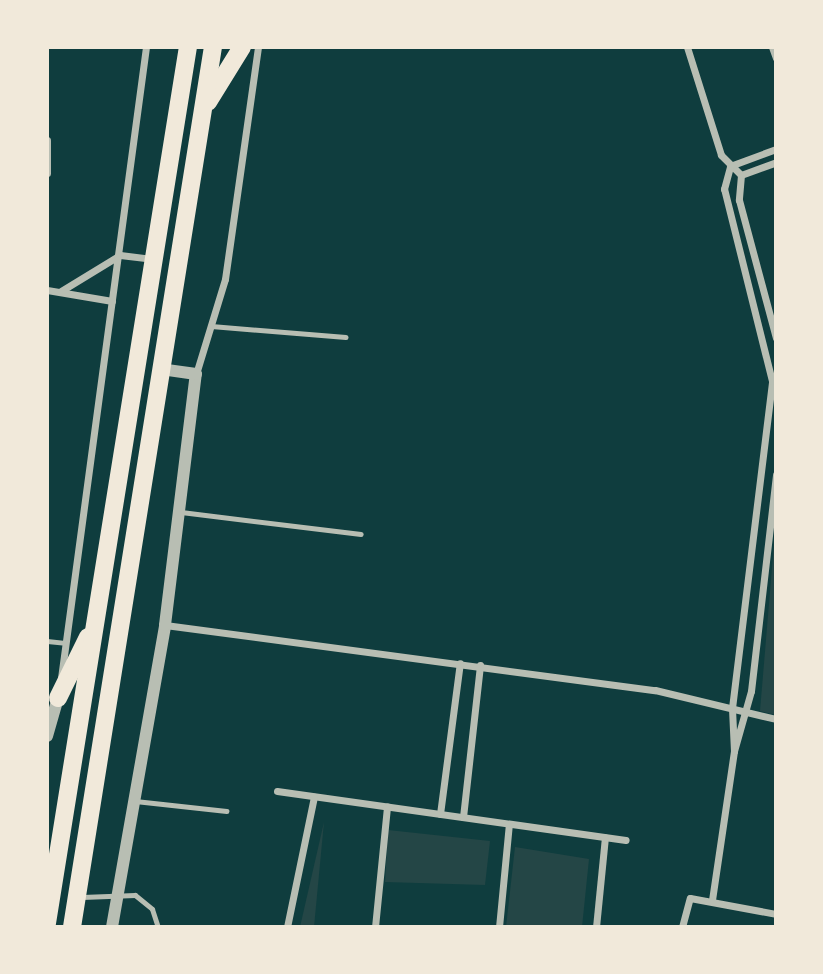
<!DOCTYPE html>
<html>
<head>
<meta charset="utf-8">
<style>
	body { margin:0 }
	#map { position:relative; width:823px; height:974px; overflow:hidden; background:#0f3d3e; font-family:"Nunito Sans",sans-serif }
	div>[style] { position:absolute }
	.green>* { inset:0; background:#244646 }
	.service>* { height:5px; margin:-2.5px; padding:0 2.5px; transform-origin:2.5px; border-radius:2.5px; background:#b8beb3 }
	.minor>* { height:7px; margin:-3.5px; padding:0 3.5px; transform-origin:3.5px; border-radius:3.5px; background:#b8beb3 }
	.tertiary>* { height:12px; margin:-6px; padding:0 6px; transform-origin:6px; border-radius:6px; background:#b8beb3 }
	.primary>* { height:18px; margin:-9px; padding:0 9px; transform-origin:9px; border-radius:9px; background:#f1e9da }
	span { translate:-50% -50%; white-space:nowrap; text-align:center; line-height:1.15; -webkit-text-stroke:6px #f1e9da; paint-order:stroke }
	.frame { position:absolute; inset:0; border:49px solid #f1e9da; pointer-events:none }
</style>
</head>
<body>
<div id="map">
	<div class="green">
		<div style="clip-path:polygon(776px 520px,776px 715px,760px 711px)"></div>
		<div style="clip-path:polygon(324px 822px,314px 927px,300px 927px)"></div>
		<div style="clip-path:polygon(388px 830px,490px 841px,485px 885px,385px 882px)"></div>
		<div style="clip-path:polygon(515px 847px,589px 859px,582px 927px,506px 927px)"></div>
	</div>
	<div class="service">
		<div style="left:211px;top:326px;width:135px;rotate:4.7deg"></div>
		<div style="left:181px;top:512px;width:181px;rotate:7deg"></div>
		<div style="left:47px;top:641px;width:18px;rotate:6deg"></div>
		<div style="left:135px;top:801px;width:92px;rotate:6.3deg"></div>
		<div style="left:82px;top:897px;width:53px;rotate:-2.2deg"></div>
		<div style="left:135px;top:895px;width:22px;rotate:39deg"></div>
		<div style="left:152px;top:909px;width:19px;rotate:72deg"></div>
	</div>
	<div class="minor">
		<div style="left:687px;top:47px;width:113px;rotate:72.5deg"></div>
		<div style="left:721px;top:155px;width:28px;rotate:45deg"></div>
		<div style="left:772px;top:47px;width:12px;rotate:70deg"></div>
		<div style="left:47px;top:140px;width:33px;rotate:90deg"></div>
		<div style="left:741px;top:175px;width:25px;rotate:95deg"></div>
		<div style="left:739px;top:200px;width:143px;rotate:75deg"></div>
		<div style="left:741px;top:175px;width:37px;rotate:-20deg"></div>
		<div style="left:47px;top:290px;width:66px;rotate:9.6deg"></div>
		<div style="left:61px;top:291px;width:69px;rotate:-31.4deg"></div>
		<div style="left:120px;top:255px;width:32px;rotate:7deg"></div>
		<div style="left:196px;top:374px;width:99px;rotate:-73deg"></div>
		<div style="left:225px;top:279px;width:234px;rotate:-81.9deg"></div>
		<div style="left:165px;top:625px;width:494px;rotate:7.6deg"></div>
		<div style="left:655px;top:690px;width:124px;rotate:13.5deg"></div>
		<div style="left:61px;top:678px;width:637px;rotate:-82.33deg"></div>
		<div style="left:734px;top:751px;width:43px;rotate:-92.7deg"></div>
		<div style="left:732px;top:708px;width:329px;rotate:-83deg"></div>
		<div style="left:772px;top:381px;width:198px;rotate:-104deg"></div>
		<div style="left:724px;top:189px;width:24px;rotate:-75deg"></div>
		<div style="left:730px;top:166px;width:49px;rotate:-20.3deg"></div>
		<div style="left:277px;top:791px;width:352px;rotate:8deg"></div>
		<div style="left:440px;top:814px;width:152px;rotate:-82.5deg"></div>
		<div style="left:463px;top:817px;width:153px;rotate:-83.6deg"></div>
		<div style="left:712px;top:900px;width:151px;rotate:-81.6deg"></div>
		<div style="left:734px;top:751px;width:62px;rotate:-74.2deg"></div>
		<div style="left:751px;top:691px;width:218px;rotate:-83.4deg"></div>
		<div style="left:287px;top:927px;width:133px;rotate:-78.3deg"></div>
		<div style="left:375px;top:927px;width:121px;rotate:-84.3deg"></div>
		<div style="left:499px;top:927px;width:103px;rotate:-84.5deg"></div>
		<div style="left:596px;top:927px;width:90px;rotate:-84.3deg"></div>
		<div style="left:682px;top:927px;width:30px;rotate:-75deg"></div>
		<div style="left:690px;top:898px;width:87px;rotate:10.5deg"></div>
	</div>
	<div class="tertiary">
		<div style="left:47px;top:736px;width:40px;rotate:-74deg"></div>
		<div style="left:112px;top:927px;width:307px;rotate:-80deg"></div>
		<div style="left:165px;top:625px;width:253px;rotate:-83deg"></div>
		<div style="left:196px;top:374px;width:35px;rotate:-172deg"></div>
	</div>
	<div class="primary">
		<div style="left:208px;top:102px;width:65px;rotate:-58.3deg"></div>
		<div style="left:58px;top:698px;width:68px;rotate:-63.8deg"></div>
		<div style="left:47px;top:923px;width:887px;rotate:-80.86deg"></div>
		<div style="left:72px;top:927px;width:891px;rotate:-80.9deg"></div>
	</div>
	<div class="frame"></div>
</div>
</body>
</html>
